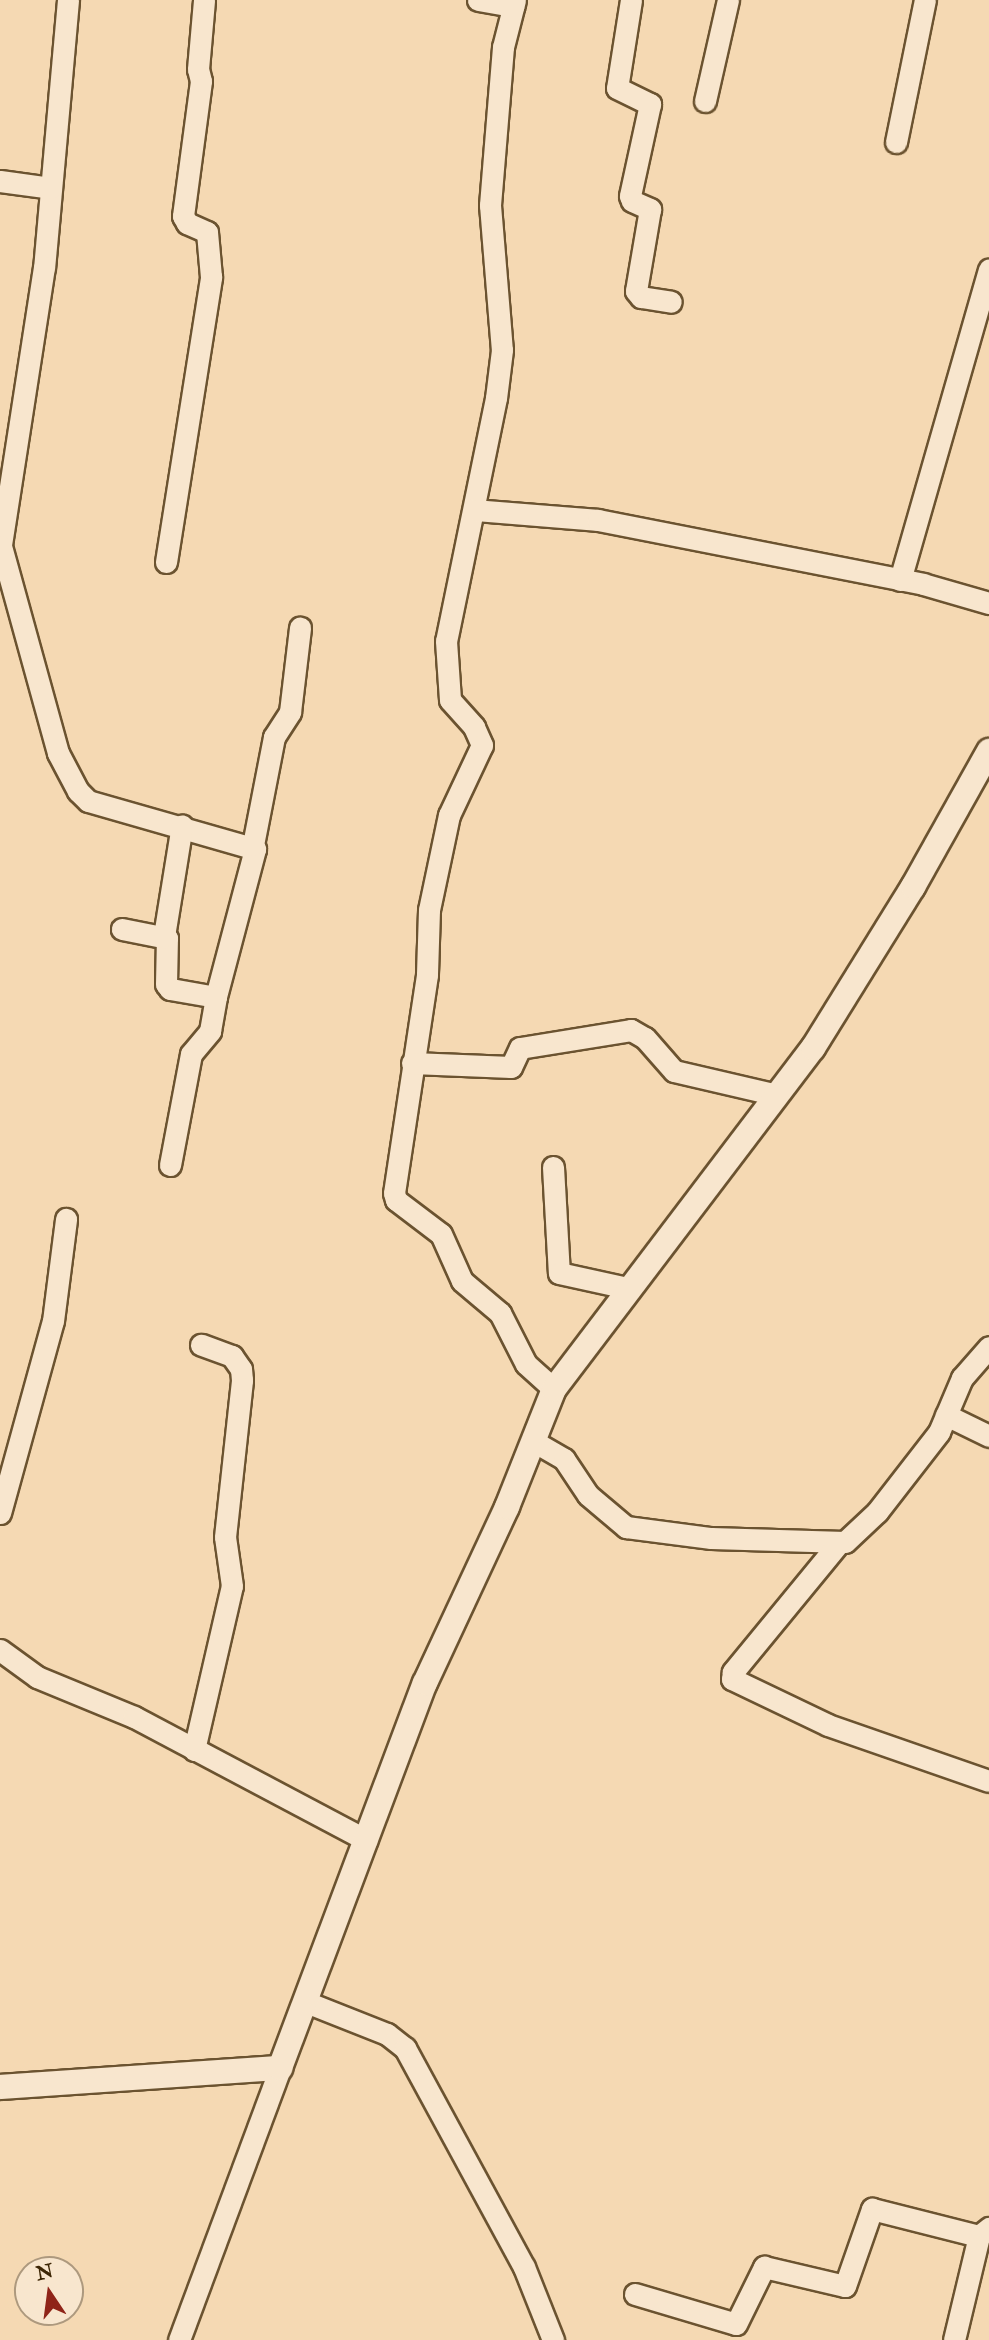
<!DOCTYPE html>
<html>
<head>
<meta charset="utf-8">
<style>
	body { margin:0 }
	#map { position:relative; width:989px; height:2340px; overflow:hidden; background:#f5d9b3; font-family:"IM FELL Double Pica",serif }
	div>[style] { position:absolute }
	.roads { filter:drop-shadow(2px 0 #6b5330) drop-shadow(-2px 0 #6b5330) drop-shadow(0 2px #6b5330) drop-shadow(0 -2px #6b5330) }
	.minor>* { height:21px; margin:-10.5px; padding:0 10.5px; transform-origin:10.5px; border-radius:10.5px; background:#f8e6ce }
	.tertiary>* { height:24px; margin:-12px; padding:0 12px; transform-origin:12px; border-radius:12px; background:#f8e6ce }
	span { translate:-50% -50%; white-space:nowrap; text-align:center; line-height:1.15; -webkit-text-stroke:6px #f8e6ce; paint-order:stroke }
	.north { position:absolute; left:14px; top:2256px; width:70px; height:70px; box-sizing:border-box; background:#f8e6ce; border:2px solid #ad997e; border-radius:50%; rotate:347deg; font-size:19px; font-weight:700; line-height:28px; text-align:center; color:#3d2605 }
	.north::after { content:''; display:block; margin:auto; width:24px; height:32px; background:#8f2418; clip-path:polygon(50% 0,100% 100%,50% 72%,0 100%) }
</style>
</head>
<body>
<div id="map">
	<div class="roads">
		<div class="minor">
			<div style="left:68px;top:0;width:268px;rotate:95.1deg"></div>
			<div style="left:44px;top:267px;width:282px;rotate:98.8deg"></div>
			<div style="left:1px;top:546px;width:215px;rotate:74.6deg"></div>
			<div style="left:58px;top:753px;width:43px;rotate:62.2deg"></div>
			<div style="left:78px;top:791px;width:14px;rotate:45deg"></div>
			<div style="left:88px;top:801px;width:174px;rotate:16deg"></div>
			<div style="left:255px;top:849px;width:153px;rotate:104.8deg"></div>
			<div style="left:216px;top:997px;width:47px;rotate:-170.1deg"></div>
			<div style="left:170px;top:989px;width:6px;rotate:-129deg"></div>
			<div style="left:166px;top:984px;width:46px;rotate:-88.8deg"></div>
			<div style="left:167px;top:938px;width:46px;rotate:-168.7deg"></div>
			<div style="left:478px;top:0;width:36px;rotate:10deg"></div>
			<div style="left:515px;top:0;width:49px;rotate:104.3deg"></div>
			<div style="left:503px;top:47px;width:159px;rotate:94.7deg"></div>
			<div style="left:490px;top:205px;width:145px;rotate:85.3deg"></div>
			<div style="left:502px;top:350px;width:48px;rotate:97.1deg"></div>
			<div style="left:496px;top:398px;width:248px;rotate:101.6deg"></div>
			<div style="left:446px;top:641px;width:59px;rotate:86.1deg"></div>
			<div style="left:450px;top:700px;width:36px;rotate:48deg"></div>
			<div style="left:474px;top:727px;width:20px;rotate:66deg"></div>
			<div style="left:482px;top:745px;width:77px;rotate:115.2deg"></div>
			<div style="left:449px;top:815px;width:97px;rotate:101.9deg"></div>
			<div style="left:429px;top:910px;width:65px;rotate:91.8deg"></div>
			<div style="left:427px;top:975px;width:220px;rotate:98.6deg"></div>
			<div style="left:394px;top:1193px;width:7px;rotate:74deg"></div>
			<div style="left:396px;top:1200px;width:56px;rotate:37.1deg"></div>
			<div style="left:441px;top:1234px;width:51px;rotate:65.9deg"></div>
			<div style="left:462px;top:1281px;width:50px;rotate:40.1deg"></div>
			<div style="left:500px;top:1313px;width:57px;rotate:63deg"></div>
			<div style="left:526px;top:1364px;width:38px;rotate:42deg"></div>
			<div style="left:631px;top:0;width:89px;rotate:99deg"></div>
			<div style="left:617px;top:88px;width:37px;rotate:26deg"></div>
			<div style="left:650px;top:104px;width:94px;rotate:102.3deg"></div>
			<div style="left:630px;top:196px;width:5px;rotate:68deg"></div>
			<div style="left:632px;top:201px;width:20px;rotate:24deg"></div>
			<div style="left:650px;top:209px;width:83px;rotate:99.7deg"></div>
			<div style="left:636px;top:291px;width:8px;rotate:50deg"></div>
			<div style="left:641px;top:297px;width:30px;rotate:9deg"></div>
			<div style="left:705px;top:101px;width:104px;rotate:-77.2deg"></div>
			<div style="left:896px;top:142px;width:145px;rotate:-78.5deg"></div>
			<div style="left:0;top:181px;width:51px;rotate:7.8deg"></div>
			<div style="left:474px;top:510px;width:124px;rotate:4.6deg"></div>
			<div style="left:598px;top:520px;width:331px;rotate:11.1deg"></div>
			<div style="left:923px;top:584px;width:69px;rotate:16.1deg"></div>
			<div style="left:166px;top:562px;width:289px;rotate:-81deg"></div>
			<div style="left:211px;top:277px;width:45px;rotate:-95.1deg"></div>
			<div style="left:207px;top:232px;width:22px;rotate:-156deg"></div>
			<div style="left:187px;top:223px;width:8px;rotate:-120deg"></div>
			<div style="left:183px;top:216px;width:136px;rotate:-82.4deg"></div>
			<div style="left:201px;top:81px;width:12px;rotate:-104deg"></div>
			<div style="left:198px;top:69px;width:69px;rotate:-85deg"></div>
			<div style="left:900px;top:580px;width:323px;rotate:-74deg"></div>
			<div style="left:253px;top:845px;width:110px;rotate:-79deg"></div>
			<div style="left:274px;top:737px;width:30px;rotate:-57deg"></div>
			<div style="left:290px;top:712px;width:85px;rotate:-83.2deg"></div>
			<div style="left:164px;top:936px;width:112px;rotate:-80.8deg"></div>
			<div style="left:412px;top:1063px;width:99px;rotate:2.3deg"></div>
			<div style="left:511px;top:1067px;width:21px;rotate:-65deg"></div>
			<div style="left:520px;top:1048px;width:112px;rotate:-9.2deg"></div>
			<div style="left:631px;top:1030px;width:16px;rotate:30deg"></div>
			<div style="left:645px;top:1038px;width:44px;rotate:48.7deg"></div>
			<div style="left:674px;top:1071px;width:106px;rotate:13.1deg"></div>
			<div style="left:170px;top:1165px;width:113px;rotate:-79.3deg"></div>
			<div style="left:191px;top:1054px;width:30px;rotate:-50deg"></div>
			<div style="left:210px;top:1031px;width:35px;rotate:-80deg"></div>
			<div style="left:553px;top:1167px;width:106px;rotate:86.8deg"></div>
			<div style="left:559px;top:1273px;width:70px;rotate:12.4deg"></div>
			<div style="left:946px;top:1415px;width:48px;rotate:26deg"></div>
			<div style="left:533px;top:1441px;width:36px;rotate:30deg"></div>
			<div style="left:564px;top:1459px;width:43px;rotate:56.3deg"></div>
			<div style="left:588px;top:1495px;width:50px;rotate:40.1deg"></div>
			<div style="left:626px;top:1527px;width:86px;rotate:7.4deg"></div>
			<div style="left:711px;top:1538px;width:134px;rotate:1.7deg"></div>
			<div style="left:845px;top:1542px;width:44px;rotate:-43.2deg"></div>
			<div style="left:877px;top:1512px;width:101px;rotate:-52.2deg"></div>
			<div style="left:939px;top:1432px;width:59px;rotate:-66.9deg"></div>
			<div style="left:962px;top:1378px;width:41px;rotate:-48.9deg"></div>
			<div style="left:0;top:1513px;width:199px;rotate:-74.6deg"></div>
			<div style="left:53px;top:1321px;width:103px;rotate:-82.7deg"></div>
			<div style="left:838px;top:1544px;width:166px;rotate:129.4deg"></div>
			<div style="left:733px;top:1672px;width:7px;rotate:98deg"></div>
			<div style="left:732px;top:1679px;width:106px;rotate:25.6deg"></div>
			<div style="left:828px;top:1725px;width:170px;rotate:19.2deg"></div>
			<div style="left:0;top:1650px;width:46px;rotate:36.1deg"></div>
			<div style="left:37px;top:1677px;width:105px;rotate:22.4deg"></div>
			<div style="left:134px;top:1717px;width:263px;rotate:27.9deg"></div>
			<div style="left:194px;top:1750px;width:168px;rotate:-77deg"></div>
			<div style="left:232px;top:1586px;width:49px;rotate:-98.1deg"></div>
			<div style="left:225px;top:1537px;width:158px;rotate:-83.8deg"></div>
			<div style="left:242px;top:1380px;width:11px;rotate:-95deg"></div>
			<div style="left:241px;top:1369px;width:16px;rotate:-125deg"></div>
			<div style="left:232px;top:1356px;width:33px;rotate:-160deg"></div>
			<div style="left:306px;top:2002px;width:87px;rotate:21.6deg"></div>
			<div style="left:387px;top:2034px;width:23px;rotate:38deg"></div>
			<div style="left:405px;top:2048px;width:249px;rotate:61.5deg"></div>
			<div style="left:524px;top:2267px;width:79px;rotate:68.3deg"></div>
			<div style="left:635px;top:2294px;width:105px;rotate:16.5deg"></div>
			<div style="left:736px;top:2324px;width:64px;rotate:-63.8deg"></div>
			<div style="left:764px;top:2267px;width:83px;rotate:13.2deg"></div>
			<div style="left:845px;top:2286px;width:82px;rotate:-70.7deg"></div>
			<div style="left:872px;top:2209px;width:110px;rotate:14.2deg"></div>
			<div style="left:179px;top:2340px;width:290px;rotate:-69.6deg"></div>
			<div style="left:954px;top:2340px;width:107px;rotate:-76.5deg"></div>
			<div style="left:979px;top:2236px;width:13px;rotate:-39deg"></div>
		</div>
		<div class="tertiary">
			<div style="left:0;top:2087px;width:281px;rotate:-3.9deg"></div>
			<div style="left:280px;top:2068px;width:411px;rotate:-69.4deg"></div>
			<div style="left:425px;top:1683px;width:194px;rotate:-65deg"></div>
			<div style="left:507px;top:1507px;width:127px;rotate:-68.3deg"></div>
			<div style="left:554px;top:1389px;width:428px;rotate:-52.8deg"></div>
			<div style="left:813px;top:1048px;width:190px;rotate:-58.2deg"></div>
			<div style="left:913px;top:887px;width:156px;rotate:-60.8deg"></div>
		</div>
	</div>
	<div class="north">N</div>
</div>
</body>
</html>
